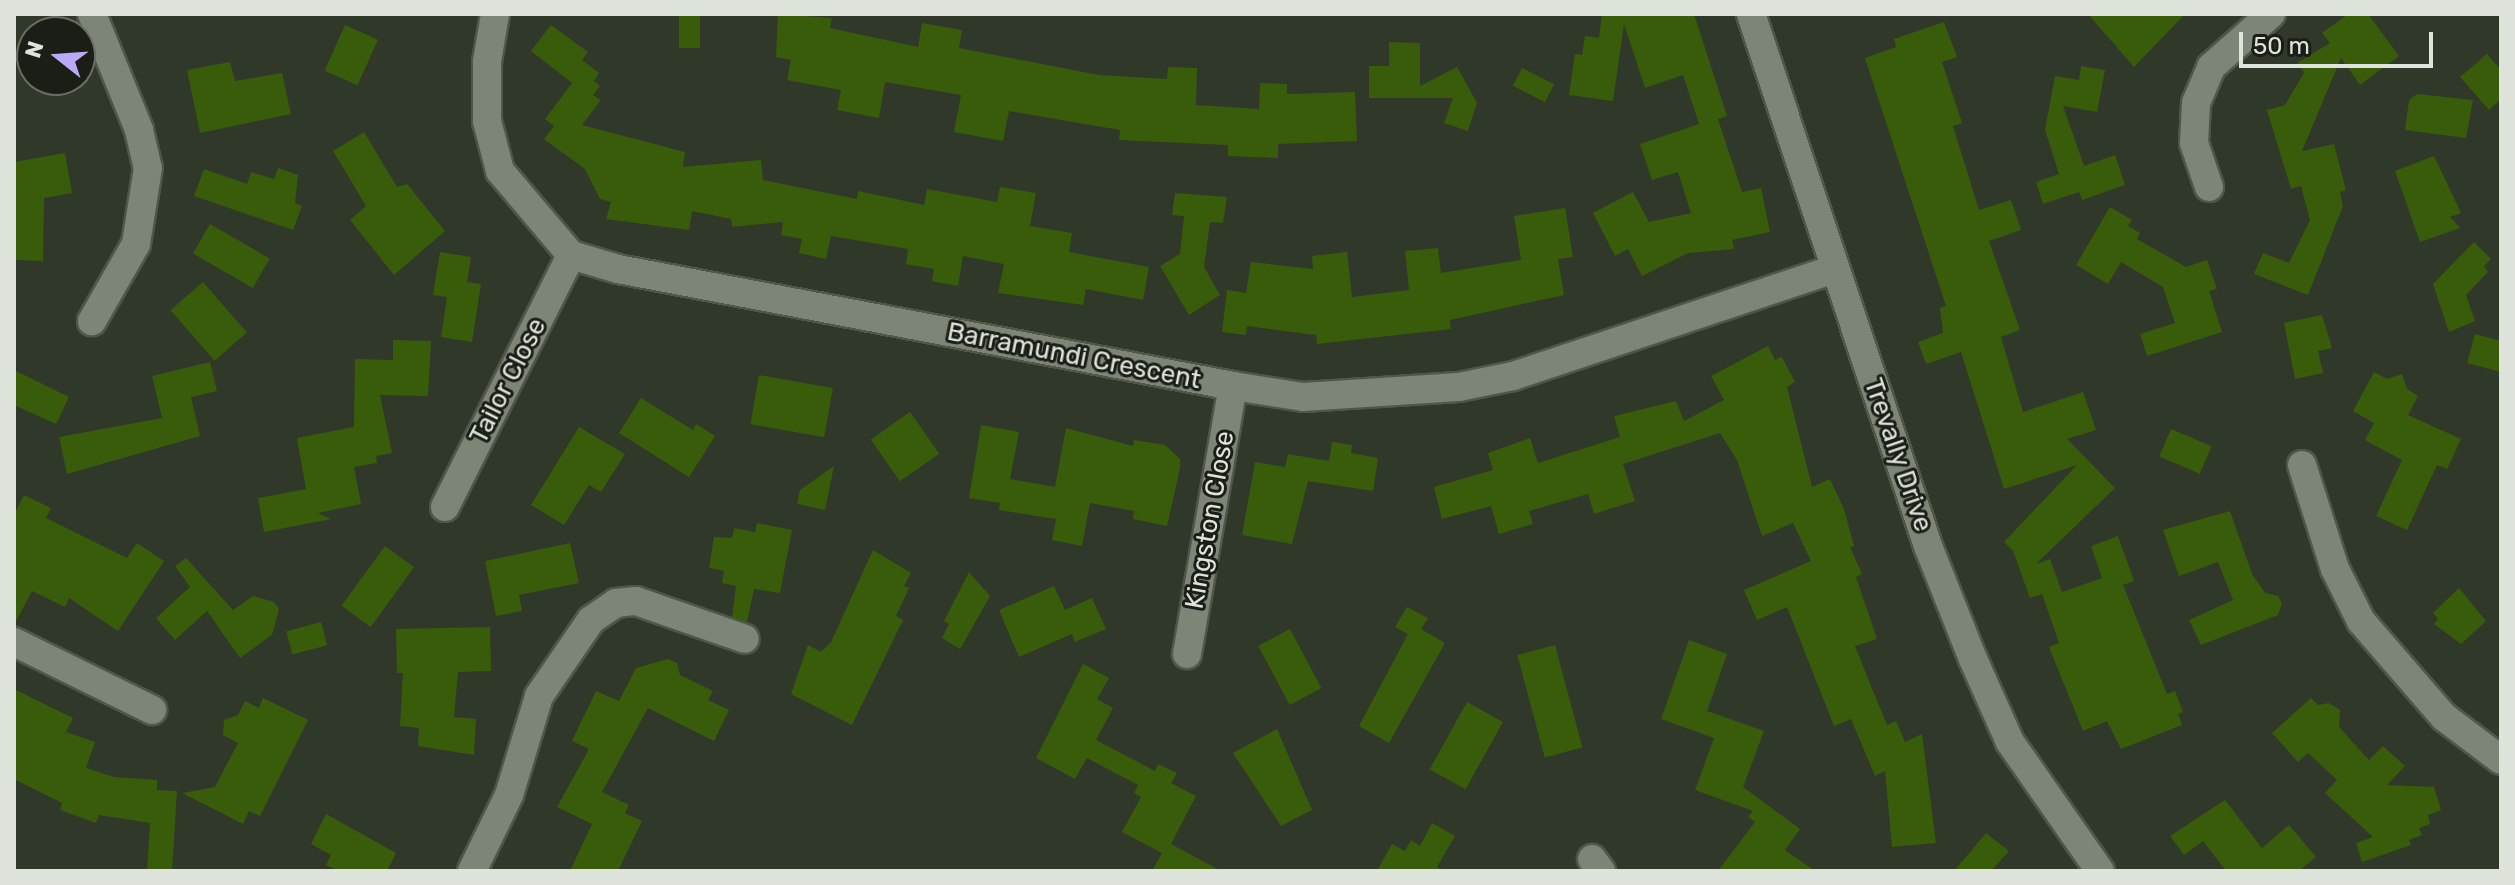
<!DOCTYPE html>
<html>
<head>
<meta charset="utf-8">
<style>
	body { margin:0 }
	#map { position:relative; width:2515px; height:885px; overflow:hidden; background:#30382a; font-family:Rubik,sans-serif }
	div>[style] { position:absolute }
	.building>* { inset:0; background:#385c0a; transform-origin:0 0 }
	.roads { filter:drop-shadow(2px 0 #4f564a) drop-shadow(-2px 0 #4f564a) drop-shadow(0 2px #4f564a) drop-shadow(0 -2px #4f564a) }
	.street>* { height:28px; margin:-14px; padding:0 14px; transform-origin:14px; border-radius:14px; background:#7d8676 }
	span { translate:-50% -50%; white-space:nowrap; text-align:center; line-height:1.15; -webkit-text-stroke:6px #1a1e17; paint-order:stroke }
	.street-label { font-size:26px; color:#dee3db }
	.frame { position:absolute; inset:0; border:16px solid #dee3db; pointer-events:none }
	.north { position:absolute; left:16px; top:16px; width:80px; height:80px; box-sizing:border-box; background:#1a1e17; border:2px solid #686d65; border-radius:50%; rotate:287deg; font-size:22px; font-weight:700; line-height:32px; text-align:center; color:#dee3db }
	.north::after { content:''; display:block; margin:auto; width:28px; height:36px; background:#bca9f5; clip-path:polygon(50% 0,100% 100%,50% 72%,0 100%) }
	.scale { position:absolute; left:2239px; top:32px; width:194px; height:36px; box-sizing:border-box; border:4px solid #dee3db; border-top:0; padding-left:10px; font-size:24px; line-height:28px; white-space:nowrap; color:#dee3db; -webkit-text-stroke:6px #1a1e17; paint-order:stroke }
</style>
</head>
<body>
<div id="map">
	<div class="building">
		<div style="left:679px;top:14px;width:21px;height:34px"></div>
		<div style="clip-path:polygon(778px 14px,832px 18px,830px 28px,918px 47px,922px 23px,962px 30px,959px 48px,1099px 75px,1167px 79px,1168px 67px,1197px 68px,1196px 105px,1259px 109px,1260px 83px,1287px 84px,1287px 94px,1355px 92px,1357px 141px,1278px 144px,1278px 158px,1228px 156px,1228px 145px,1119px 140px,1120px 130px,1009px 111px,1003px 141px,954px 132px,961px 95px,885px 82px,879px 118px,837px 110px,841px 90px,787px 80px,791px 60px,776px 57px)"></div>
		<div style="clip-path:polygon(1602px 14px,1694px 14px,1727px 116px,1718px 119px,1742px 192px,1761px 188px,1770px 232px,1732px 240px,1734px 249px,1688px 253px,1642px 276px,1628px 249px,1615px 256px,1593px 213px,1633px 192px,1649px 222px,1691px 213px,1678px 172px,1652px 180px,1640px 144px,1699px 124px,1683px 75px,1645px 88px,1624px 24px,1613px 101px,1569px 95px,1575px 54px,1582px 55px,1585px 36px,1599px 38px)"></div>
		<div style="clip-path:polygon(2088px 14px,2185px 14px,2134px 67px)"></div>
		<div style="clip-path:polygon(2348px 14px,2368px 14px,2399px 56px,2360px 85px,2341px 58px,2302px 151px,2334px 144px,2346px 190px,2340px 192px,2343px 206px,2308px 295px,2254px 274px,2263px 253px,2289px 263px,2310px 220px,2301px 186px,2291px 189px,2267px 110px,2285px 105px,2304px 73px,2297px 63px,2330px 43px,2322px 33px)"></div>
		<div style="clip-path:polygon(1944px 22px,1957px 57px,1942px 62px,1962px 123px,1953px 126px,1979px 210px,2011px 200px,2021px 230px,1989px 241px,2020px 330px,2001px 337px,2023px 412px,2083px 392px,2096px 430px,2067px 439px,2115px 488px,2036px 564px,2050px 559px,2062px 592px,2102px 578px,2091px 546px,2118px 536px,2134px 581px,2123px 585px,2167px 694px,2175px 691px,2183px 712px,2178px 714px,2182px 725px,2121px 749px,2107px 721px,2083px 731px,2049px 647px,2059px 643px,2042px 594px,2030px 598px,2013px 551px,2004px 542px,2077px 465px,2004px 489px,1961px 352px,1926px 364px,1918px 342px,1943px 333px,1940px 308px,1946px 306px,1865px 58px,1896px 47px,1894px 39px)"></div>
		<div style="left:345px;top:25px;width:36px;height:50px;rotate:24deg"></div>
		<div style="clip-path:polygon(551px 25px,588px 52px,582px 60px,599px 73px,594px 81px,600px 86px,593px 95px,601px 100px,582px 125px,685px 152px,683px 167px,761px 160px,763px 180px,857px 199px,858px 191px,924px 205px,927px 189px,997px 202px,1000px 187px,1036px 193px,1030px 226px,1072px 233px,1069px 252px,1149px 267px,1143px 300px,1086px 289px,1083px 305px,998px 293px,1004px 264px,963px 256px,958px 286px,932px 281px,934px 269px,906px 264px,908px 249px,831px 236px,826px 259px,799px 253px,802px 239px,781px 235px,783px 222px,732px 227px,731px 219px,692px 211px,689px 230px,606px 219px,611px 202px,600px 199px,585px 169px,544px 139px,554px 126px,545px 119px,572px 83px,531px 51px)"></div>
		<div style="clip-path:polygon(1389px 42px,1420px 43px,1420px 86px,1457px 67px,1477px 103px,1468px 131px,1444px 123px,1453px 98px,1369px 98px,1369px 66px,1389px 66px)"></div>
		<div style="clip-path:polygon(2487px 54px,2501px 70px,2501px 99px,2489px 110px,2460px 77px)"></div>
		<div style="clip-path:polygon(230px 62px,235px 81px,282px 73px,291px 114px,200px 133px,187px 70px)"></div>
		<div style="clip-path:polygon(2081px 66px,2105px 70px,2097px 112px,2063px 106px,2084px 166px,2115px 155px,2125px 185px,2082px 200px,2079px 192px,2043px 204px,2036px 182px,2059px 174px,2045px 130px,2055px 76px,2079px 80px)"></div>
		<div style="left:1522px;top:68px;width:36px;height:20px;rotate:27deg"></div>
		<div style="clip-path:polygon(2417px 94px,2473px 100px,2466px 138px,2405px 130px,2409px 100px)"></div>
		<div style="clip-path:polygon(364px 132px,397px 187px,407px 184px,445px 231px,394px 275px,350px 220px,366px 206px,333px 151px)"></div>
		<div style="clip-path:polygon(65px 153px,72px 193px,44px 198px,43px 261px,14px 260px,14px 162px)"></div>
		<div style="clip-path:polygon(2434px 156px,2461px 213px,2450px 217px,2460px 228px,2420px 242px,2395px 171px)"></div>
		<div style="clip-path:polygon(278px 168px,298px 175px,295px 203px,302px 206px,293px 230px,194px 196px,204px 169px,247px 184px,251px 172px,274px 179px)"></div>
		<div style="clip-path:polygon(1175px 193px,1227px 197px,1223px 223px,1210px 222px,1204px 267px,1220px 295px,1189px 315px,1160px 266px,1180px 254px,1184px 216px,1172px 215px)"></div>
		<div style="clip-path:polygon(2110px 207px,2132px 220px,2128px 226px,2140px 233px,2137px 239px,2186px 267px,2207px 260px,2217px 289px,2209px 291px,2222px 332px,2147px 356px,2140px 334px,2175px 323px,2163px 287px,2121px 262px,2108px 284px,2076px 265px)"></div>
		<div style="clip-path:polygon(1565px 208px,1573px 257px,1558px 259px,1564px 295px,1450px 320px,1451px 329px,1317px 344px,1316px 335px,1247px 326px,1246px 335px,1222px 332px,1227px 290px,1246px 293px,1251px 262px,1313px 269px,1312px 256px,1347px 252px,1352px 297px,1409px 290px,1405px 251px,1438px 248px,1441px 273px,1521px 260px,1514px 216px)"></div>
		<div style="left:210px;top:224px;width:69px;height:34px;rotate:30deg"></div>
		<div style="clip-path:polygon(2474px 242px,2491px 259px,2484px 266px,2488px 272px,2466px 295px,2475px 321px,2449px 332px,2433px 284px)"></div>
		<div style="clip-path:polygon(440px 252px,471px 257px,467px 282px,481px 284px,472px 342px,441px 337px,447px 297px,433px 295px)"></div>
		<div style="left:203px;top:282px;width:67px;height:43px;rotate:49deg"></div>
		<div style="clip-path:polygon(2322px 315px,2332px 348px,2318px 351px,2323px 373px,2295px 379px,2284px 323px)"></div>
		<div style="clip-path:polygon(2475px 334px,2501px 341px,2501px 372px,2467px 363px)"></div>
		<div style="clip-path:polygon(393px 340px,431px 341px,428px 396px,380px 395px,392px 453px,376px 456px,377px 463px,354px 467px,361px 504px,318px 513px,331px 519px,264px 532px,258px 498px,306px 489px,297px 438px,354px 427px,355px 359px,393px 360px)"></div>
		<div style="clip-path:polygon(1768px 346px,1775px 360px,1782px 357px,1795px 382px,1787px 387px,1812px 487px,1830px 479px,1844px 509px,1854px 546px,1850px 547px,1862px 574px,1856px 577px,1877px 639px,1855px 646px,1871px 686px,1887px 725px,1896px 721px,1905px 742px,1922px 734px,1936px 843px,1892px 847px,1885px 771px,1875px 776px,1851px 719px,1834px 726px,1787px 607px,1757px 620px,1744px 590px,1811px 561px,1793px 523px,1762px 536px,1737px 460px,1720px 433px,1623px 464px,1635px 501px,1594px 514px,1588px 494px,1529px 511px,1533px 524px,1499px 534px,1491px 506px,1442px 519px,1434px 487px,1493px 470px,1488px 453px,1530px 438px,1538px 463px,1620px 437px,1614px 416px,1676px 401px,1684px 421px,1724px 400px,1711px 376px)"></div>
		<div style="clip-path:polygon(210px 362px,217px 391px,191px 397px,200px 436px,67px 474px,59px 437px,162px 418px,152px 376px)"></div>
		<div style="clip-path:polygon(14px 370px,69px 397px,56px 424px,14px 405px)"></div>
		<div style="clip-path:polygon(2374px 372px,2387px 379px,2402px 374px,2407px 389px,2418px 396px,2408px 415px,2461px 439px,2447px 469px,2437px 465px,2407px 530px,2376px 516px,2402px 460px,2365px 440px,2374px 423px,2353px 411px)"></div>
		<div style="left:759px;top:375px;width:75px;height:50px;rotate:10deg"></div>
		<div style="clip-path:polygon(641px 398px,693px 430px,696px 424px,715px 436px,689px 477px,619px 433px)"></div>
		<div style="left:910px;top:412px;width:51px;height:48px;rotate:55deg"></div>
		<div style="clip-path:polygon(981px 425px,1019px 432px,1010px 479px,1055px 487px,1066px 428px,1133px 446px,1134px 440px,1165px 445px,1180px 459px,1180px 468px,1167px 526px,1133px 519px,1134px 511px,1090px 503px,1082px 546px,1052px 540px,1056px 519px,999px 510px,1000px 503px,969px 498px)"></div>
		<div style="clip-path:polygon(579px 427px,625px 454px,601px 492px,589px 485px,564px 525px,531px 505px)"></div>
		<div style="left:2171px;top:429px;width:44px;height:30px;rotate:23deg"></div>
		<div style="clip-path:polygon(1332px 442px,1352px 445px,1351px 453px,1378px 458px,1373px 491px,1308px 481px,1292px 544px,1242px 535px,1255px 462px,1285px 467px,1288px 454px,1329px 461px)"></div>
		<div style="clip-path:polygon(834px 466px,825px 510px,797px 504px,800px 490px)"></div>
		<div style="clip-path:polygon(24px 495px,51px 508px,46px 518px,127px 558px,137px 543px,164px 561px,118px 631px,69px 598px,65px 607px,32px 591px,14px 625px,14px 515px)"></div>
		<div style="clip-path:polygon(2230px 511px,2252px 574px,2265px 593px,2278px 596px,2282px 604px,2278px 615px,2201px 645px,2189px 620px,2233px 600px,2218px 562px,2179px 576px,2163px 530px)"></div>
		<div style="clip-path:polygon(757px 523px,792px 530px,780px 593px,754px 589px,747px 622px,732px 617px,736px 586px,722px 583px,724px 571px,709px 568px,714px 537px,732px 538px,734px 528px,755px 532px)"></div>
		<div style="clip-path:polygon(570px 543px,579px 583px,519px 595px,522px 611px,496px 616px,485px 561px)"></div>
		<div style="left:385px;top:546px;width:36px;height:74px;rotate:36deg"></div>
		<div style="clip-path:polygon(873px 550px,911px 573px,904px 586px,909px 588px,896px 616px,903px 620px,852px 725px,791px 694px,808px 645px,821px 652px,831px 642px)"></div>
		<div style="clip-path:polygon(186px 558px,233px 610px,253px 596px,274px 602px,279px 609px,272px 635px,240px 658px,207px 611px,175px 640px,156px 618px,190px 587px,175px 566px)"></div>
		<div style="clip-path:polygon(969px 572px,990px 596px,960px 649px,942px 638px,949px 624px,944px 621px)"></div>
		<div style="clip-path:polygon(1054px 586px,1065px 610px,1092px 598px,1106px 629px,1075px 642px,1072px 634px,1019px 657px,999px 610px)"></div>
		<div style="clip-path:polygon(2459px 588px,2486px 621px,2461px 644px,2434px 624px,2438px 619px,2433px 613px)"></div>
		<div style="clip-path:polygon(1407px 607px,1428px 618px,1421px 629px,1445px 643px,1389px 743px,1359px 726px,1408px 634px,1395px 627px)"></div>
		<div style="left:321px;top:622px;width:24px;height:36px;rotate:75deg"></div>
		<div style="clip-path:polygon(490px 627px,491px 671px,458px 672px,454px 717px,476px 719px,474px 755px,418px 746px,419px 728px,400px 726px,403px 673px,397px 673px,396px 629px)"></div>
		<div style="left:1290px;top:629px;width:67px;height:36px;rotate:62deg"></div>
		<div style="clip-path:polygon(1689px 640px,1727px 654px,1707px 711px,1764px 731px,1743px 787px,1800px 829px,1785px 850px,1815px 871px,1718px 871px,1755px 822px,1748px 817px,1753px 811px,1695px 790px,1714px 738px,1661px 719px)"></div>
		<div style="left:1555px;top:645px;width:106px;height:39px;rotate:75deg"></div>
		<div style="clip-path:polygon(668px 659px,677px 663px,680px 675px,713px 691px,708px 700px,729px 710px,714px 741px,648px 708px,602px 792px,629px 805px,625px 813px,642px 821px,618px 871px,570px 871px,592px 824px,557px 807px,589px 749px,572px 741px,596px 691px,619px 701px,636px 668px)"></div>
		<div style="clip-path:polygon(1083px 664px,1109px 678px,1097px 699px,1113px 708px,1096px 740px,1155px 771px,1158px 764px,1177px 773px,1171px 783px,1196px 796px,1171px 844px,1221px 871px,1152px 871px,1162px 853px,1122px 832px,1141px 797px,1134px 793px,1138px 785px,1087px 758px,1075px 779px,1036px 758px)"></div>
		<div style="clip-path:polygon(14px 689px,73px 718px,66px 732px,95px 742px,86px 768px,114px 777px,157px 780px,157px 790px,177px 791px,172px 871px,147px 871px,150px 823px,99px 815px,96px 823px,60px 810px,62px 803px,14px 779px)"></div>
		<div style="clip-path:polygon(263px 698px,308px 720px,260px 816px,249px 811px,243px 824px,182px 793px,215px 787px,238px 743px,223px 735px,224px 720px,238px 715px,245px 701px,259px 708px)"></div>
		<div style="clip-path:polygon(2311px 698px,2318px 705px,2329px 703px,2340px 710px,2339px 727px,2369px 760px,2383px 746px,2405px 766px,2387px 785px,2434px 787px,2441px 810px,2428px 815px,2430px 824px,2419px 828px,2422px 835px,2409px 840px,2411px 845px,2362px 862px,2356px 843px,2373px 837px,2325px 793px,2337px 780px,2308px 753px,2298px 762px,2272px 733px)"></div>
		<div style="left:1467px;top:702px;width:41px;height:77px;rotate:29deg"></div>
		<div style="clip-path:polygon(1277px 729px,1312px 810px,1281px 826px,1233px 753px)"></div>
		<div style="clip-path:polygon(2225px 800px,2262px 848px,2289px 825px,2316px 857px,2299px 871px,2226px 871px,2203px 841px,2184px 855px,2170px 836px)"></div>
		<div style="clip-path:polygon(326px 814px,396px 853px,387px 871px,339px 871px,326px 865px,331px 855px,311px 844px)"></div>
		<div style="clip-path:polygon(1432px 823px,1455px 836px,1437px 867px,1444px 871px,1377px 871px,1392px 844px,1405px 851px,1411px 840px,1420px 846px)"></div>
		<div style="clip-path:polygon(1986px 833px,2009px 851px,1991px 871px,1954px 871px)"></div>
	</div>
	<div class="roads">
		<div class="street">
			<div style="left:92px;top:14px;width:125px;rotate:67.9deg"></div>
			<div style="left:139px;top:130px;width:39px;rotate:77deg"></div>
			<div style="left:148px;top:168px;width:77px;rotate:99deg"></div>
			<div style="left:136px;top:244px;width:89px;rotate:119.7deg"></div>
			<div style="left:495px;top:14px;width:49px;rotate:99.5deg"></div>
			<div style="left:487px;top:62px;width:59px;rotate:90deg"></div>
			<div style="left:487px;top:121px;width:52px;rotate:75.4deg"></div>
			<div style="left:500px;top:171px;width:110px;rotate:49.8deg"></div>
			<div style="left:571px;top:255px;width:49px;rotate:16.6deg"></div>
			<div style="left:618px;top:269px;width:626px;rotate:10.77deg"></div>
			<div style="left:1233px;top:386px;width:71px;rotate:8.9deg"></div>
			<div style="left:1303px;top:397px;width:156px;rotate:-3.7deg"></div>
			<div style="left:1459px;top:387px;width:55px;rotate:-11.5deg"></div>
			<div style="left:1513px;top:376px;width:339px;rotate:-18.4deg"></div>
			<div style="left:1751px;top:14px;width:561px;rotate:71.6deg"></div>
			<div style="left:1928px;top:546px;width:122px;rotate:68.3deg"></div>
			<div style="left:1973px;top:659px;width:91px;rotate:66deg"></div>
			<div style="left:2010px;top:742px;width:157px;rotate:55.1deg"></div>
			<div style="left:2209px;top:187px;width:46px;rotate:-108.8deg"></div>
			<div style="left:2194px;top:143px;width:40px;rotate:-87.1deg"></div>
			<div style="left:2196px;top:103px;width:39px;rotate:-67deg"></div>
			<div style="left:2211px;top:67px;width:80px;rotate:-41.5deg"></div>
			<div style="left:2302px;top:465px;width:109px;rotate:72.4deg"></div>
			<div style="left:2335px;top:569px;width:58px;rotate:63.4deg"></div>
			<div style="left:2361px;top:621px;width:127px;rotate:49.2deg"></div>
			<div style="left:2444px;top:717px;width:71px;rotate:37deg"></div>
			<div style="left:445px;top:507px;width:282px;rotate:-63.4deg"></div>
			<div style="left:14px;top:642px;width:154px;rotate:26.2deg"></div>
			<div style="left:1187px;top:654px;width:272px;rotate:-80.3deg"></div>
			<div style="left:1592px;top:859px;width:15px;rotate:53deg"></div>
			<div style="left:472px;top:871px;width:85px;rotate:-64deg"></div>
			<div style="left:509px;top:795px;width:103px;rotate:-73.1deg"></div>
			<div style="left:539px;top:696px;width:92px;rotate:-55.6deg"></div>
			<div style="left:591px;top:620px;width:30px;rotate:-34deg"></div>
			<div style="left:616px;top:603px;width:20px;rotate:-6deg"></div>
			<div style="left:636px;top:601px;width:115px;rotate:19.2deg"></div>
		</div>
	</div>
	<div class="street-label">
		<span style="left:1074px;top:356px;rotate:11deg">Barramundi Crescent</span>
		<span style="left:508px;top:381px;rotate:-63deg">Tailor Close</span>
		<span style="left:1898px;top:455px;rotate:71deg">Trevally Drive</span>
		<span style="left:1210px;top:520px;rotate:-80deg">Kingston Close</span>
	</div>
	<div class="frame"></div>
	<div class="north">N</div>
	<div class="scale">50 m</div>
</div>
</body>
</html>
